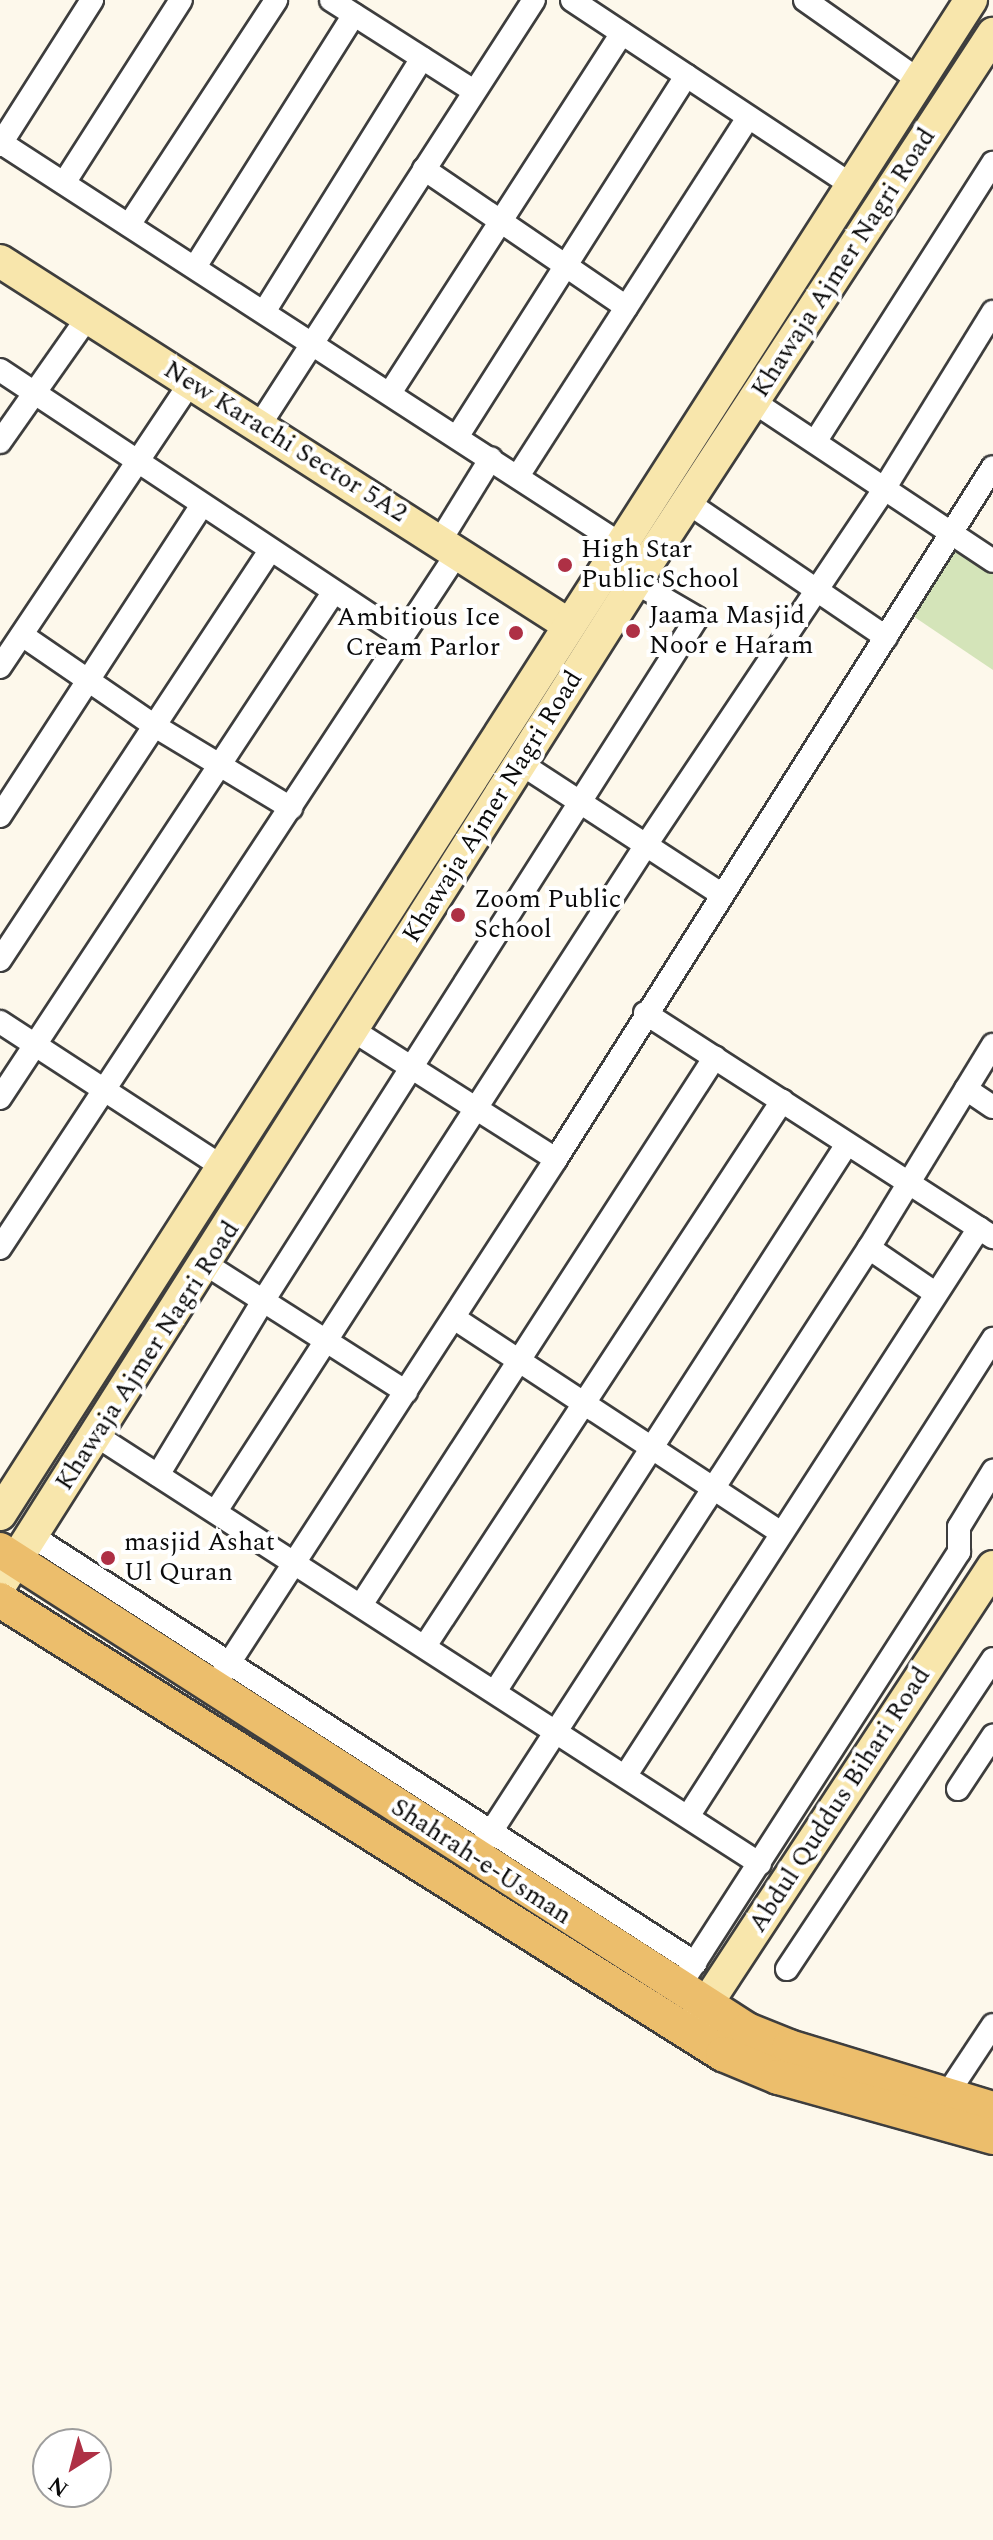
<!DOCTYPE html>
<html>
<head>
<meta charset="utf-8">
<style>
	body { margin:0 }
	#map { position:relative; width:993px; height:2540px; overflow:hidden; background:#fdf8eb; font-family:Spectral,serif }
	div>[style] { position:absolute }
	.green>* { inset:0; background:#d4e4b9 }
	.roads { filter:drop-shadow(2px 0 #3e3e3e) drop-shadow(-2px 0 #3e3e3e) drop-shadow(0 2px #3e3e3e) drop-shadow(0 -2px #3e3e3e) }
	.street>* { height:22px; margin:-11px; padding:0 11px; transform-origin:11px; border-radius:11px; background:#fff }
	.secondary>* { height:32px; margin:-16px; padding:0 16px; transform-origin:16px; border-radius:16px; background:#f8e6ac }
	.primary>* { height:34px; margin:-17px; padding:0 17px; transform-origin:17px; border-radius:17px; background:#ecbe6c }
	.dots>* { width:22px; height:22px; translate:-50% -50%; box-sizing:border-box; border:4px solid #fff; border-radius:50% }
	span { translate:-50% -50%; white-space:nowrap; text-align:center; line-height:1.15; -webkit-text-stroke:8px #fff; paint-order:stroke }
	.street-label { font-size:26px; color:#0b0b0b }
	.poi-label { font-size:26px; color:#0b0b0b }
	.left { translate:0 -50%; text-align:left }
	.right { translate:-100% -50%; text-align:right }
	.north { position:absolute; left:32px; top:2428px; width:80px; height:80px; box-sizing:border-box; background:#fff; border:2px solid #9d9d9d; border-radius:50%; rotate:216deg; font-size:22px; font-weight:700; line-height:32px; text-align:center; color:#0b0b0b }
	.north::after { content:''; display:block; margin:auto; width:28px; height:36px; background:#ae3045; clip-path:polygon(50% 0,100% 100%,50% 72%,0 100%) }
</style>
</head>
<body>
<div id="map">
	<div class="green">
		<div style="clip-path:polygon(952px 534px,993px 561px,993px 670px,904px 610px)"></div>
	</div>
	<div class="roads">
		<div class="street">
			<div style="left:331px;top:0;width:169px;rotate:32.5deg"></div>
			<div style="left:572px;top:0;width:333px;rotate:33.5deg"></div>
			<div style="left:805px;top:0;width:139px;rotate:35.1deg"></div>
			<div style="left:0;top:142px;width:738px;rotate:32.94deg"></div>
			<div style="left:0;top:145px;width:172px;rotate:-57.6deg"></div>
			<div style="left:424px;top:169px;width:245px;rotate:34.3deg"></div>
			<div style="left:64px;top:183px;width:217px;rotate:-57.4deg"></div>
			<div style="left:129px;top:225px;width:269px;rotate:-56.8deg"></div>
			<div style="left:195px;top:267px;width:298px;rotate:-57.8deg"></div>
			<div style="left:264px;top:312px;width:299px;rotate:-58.1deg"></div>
			<div style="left:0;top:370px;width:483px;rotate:33.5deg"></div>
			<div style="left:390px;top:393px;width:428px;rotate:-57.2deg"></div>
			<div style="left:754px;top:402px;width:287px;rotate:33.6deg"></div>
			<div style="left:259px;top:426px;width:507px;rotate:-57.16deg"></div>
			<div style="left:457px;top:437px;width:428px;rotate:-57.6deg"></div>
			<div style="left:0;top:442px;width:153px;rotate:-54.9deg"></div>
			<div style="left:815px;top:442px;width:331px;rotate:-57.5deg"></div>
			<div style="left:518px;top:476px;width:426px;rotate:-57.3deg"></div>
			<div style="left:690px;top:504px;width:237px;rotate:34.2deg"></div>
			<div style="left:440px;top:541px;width:97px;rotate:-58.4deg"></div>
			<div style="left:22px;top:635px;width:161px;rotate:34.4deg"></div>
			<div style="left:155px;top:726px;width:159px;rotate:31.1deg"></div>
			<div style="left:0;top:667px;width:343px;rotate:-56.2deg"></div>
			<div style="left:520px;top:763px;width:240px;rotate:33.1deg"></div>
			<div style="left:0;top:816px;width:369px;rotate:-57deg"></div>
			<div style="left:0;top:960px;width:489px;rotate:-56.6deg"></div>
			<div style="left:645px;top:1013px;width:414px;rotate:32.8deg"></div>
			<div style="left:0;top:1022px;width:262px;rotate:33.1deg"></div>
			<div style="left:354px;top:1031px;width:239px;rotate:32.4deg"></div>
			<div style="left:966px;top:1089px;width:32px;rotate:34deg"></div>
			<div style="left:0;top:1098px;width:605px;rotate:-56.6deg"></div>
			<div style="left:0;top:1248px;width:833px;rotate:-56.65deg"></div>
			<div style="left:869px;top:1248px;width:80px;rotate:34.3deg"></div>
			<div style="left:207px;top:1265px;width:236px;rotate:32.5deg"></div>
			<div style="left:454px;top:1318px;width:390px;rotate:33.3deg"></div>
			<div style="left:97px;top:1436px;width:789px;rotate:32.84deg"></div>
			<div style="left:158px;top:1475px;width:203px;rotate:-58.9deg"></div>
			<div style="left:263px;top:1301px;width:809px;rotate:-57.57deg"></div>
			<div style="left:697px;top:618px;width:72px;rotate:-149.9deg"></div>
			<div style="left:216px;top:1511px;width:793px;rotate:-57.15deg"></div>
			<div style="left:646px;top:845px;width:428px;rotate:-56.2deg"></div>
			<div style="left:884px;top:489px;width:208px;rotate:-58.4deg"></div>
			<div style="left:32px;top:1536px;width:789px;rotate:32.78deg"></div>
			<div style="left:361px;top:1605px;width:652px;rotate:-57.14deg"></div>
			<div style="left:425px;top:1646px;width:652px;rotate:-56.77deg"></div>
			<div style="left:213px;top:1688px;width:630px;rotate:-57.04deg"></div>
			<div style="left:556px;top:1159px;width:818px;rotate:-57.73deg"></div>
			<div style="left:496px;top:1690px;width:649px;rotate:-57.26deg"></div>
			<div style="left:626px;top:1775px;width:651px;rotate:-57.16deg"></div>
			<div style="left:958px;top:1789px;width:64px;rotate:-56.6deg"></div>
			<div style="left:689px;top:1815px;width:565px;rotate:-57.44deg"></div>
			<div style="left:474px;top:1858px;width:727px;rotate:-57.08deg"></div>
			<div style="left:869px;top:1248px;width:238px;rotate:-58.6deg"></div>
			<div style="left:787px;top:1969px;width:372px;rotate:-56.4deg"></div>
			<div style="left:688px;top:1973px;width:501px;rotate:-57.23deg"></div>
			<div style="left:959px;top:1552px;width:25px;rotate:-90deg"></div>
			<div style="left:959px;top:1527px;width:66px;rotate:-58.7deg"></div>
			<div style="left:946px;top:2096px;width:85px;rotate:-56.5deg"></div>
		</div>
		<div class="secondary">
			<div style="left:0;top:261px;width:675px;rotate:32.61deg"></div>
			<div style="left:0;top:1514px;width:1799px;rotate:-57.33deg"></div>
			<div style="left:0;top:1585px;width:1187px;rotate:-57.66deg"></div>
			<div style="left:635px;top:582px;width:655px;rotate:-56.84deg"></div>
			<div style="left:692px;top:2026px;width:549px;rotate:-56.74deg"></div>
		</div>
		<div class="primary">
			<div style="left:0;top:1550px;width:888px;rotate:32.72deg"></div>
			<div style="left:747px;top:2030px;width:45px;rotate:22deg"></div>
			<div style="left:789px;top:2047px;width:213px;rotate:16.9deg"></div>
			<div style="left:0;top:1600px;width:854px;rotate:32.13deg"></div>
			<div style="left:723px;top:2054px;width:60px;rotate:22.7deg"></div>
			<div style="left:778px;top:2077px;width:223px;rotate:15.6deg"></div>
		</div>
	</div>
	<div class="dots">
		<div style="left:565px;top:565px;background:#ae3045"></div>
		<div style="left:633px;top:631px;background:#ae3045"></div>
		<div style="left:516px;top:633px;background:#ae3045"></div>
		<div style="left:458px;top:915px;background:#ae3045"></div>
		<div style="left:108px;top:1558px;background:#ae3045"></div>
	</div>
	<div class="street-label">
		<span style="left:844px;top:263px;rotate:-57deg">Khawaja Ajmer Nagri Road</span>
		<span style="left:285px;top:442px;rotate:32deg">New Karachi Sector 5A2</span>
		<span style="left:493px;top:807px;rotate:-58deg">Khawaja Ajmer Nagri Road</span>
		<span style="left:148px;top:1356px;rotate:-57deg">Khawaja Ajmer Nagri Road</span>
		<span style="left:840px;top:1800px;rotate:-57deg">Abdul Quddus Bihari Road</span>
		<span style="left:481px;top:1862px;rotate:33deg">Shahrah-e-Usman</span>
	</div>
	<div class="poi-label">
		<span class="left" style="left:581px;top:565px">High Star<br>Public School</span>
		<span class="left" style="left:649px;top:631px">Jaama Masjid<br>Noor e Haram</span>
		<span class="right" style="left:500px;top:633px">Ambitious Ice<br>Cream Parlor</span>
		<span class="left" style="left:474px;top:915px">Zoom Public<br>School</span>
		<span class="left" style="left:124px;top:1558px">masjid Ashat<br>Ul Quran</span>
	</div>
	<div class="north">N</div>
</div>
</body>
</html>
